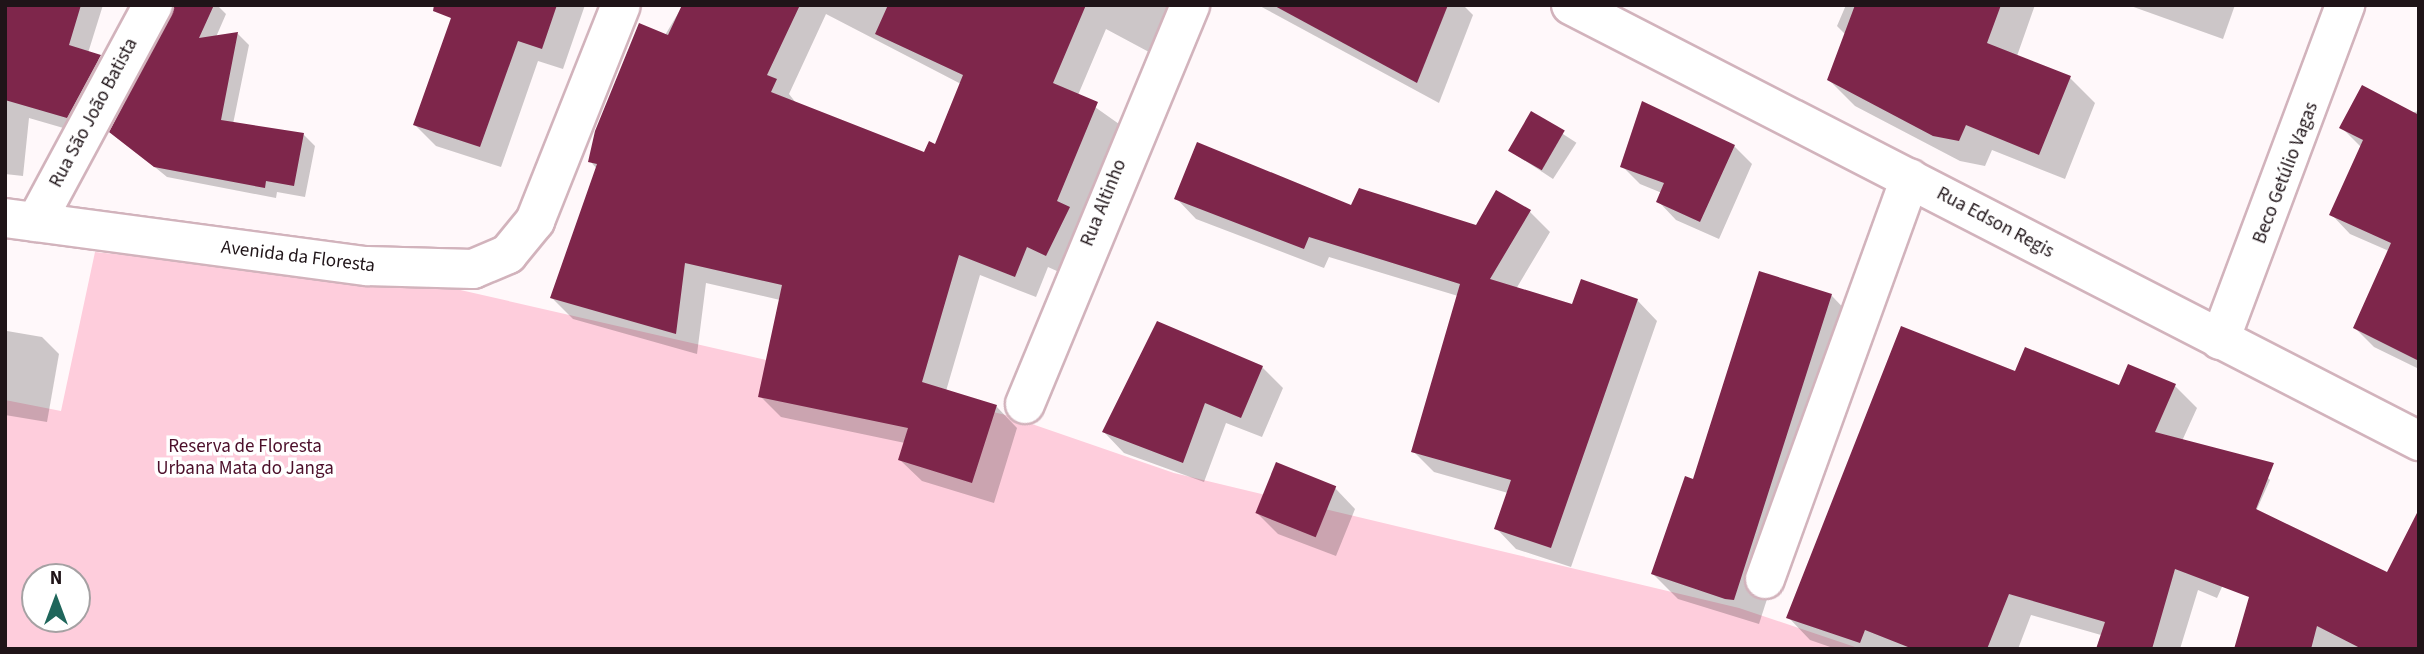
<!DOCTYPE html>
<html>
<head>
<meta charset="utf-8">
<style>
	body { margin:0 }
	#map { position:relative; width:2424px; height:654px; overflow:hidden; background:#fff8fa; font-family:"Source Sans 3",sans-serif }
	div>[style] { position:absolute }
	.green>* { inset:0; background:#fecddc }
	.shadow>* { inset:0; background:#0003; transform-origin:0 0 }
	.building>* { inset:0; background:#7e264b; transform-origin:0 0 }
	.roads { filter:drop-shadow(2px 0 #d2b3bc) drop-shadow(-2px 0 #d2b3bc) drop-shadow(0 2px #d2b3bc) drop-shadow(0 -2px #d2b3bc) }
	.minor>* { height:38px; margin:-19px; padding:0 19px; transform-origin:19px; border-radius:19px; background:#fff }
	span { translate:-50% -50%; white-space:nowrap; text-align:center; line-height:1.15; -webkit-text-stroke:7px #fff; paint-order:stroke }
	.street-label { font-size:19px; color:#1f1418 }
	.park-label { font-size:19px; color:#4c0f2a }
	.frame { position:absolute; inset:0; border:7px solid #1f1418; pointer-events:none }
	.north { position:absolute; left:21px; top:563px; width:70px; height:70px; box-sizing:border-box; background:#fff; border:2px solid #a5a1a3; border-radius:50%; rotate:0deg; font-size:19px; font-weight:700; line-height:28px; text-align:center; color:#1f1418 }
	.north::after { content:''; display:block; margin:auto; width:24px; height:32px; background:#1f665b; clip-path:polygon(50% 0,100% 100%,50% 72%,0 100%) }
</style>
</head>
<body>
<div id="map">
	<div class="green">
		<div style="clip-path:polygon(evenodd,95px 252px,456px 289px,1006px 415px,1174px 473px,1739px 608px,1861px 649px,5px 649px,5px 400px,61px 411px,95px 252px,35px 577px,77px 577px,77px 619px,35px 619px,35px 577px)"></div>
	</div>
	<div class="shadow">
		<div style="clip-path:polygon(5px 5px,103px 5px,88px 53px,117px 73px,84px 134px,29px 118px,23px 176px,5px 174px)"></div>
		<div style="clip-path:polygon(175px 5px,217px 5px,226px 14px,216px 37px,238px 34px,249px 45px,233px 124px,303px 134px,315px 146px,305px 197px,277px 192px,276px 198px,167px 177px,112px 132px)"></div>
		<div style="clip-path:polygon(444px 5px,585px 5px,563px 69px,538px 61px,501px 167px,436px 146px,415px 125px,452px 21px)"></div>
		<div style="clip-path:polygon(evenodd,683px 5px,1190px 5px,1162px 59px,1106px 29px,1078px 95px,1119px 124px,1079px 219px,1090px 230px,1068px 276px,1048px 267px,1036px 297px,980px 275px,946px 391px,996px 406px,1017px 428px,994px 503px,922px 481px,900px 460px,905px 443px,781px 417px,760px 396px,780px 300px,706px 283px,697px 354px,573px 319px,552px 298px,597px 169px,590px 161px,683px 5px,826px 14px,961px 84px,936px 146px,925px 155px,796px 103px,789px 94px,826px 14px)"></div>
		<div style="clip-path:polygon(1258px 5px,1463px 5px,1473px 15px,1439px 103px)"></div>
		<div style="clip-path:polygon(1846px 5px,2035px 5px,2017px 56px,2070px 78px,2095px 103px,2065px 179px,1992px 150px,1985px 166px,1960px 161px,1855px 106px,1829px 80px,1846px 35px,1837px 26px)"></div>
		<div style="clip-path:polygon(2128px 5px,2235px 5px,2223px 39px)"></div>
		<div style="clip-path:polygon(2419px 111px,2419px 369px,2374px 347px,2355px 328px,2389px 251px,2350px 234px,2331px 214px,2361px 147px,2341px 127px)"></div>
		<div style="left:1532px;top:114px;width:53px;height:43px;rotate:33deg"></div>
		<div style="clip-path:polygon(1734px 146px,1752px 164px,1719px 239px,1676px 220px,1658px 201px,1662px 193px,1640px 184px,1622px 166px)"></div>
		<div style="clip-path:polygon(1176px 198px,1352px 207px,1477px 227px,1529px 211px,1550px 232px,1516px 289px,1573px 306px,1637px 300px,1657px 321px,1571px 567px,1516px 549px,1496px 528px,1508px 493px,1434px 472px,1413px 451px,1458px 296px,1329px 257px,1324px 268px,1196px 219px)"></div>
		<div style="clip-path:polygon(1831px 295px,1856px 321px,1759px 624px,1678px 599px,1653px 574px,1694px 481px)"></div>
		<div style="clip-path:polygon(7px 331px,42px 337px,59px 354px,47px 422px,5px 415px)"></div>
		<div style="clip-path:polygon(1262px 367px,1283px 388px,1262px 437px,1226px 423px,1204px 482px,1124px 453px,1104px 432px)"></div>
		<div style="clip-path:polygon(2016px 373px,2120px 387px,2175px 386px,2197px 408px,2182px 441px,2248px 458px,2270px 480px,2217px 598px,2198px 590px,2180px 649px,2096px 649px,2101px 635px,2031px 615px,2018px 649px,1836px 649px,1810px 640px,1788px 617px)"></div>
		<div style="clip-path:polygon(1335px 488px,1355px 509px,1336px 556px,1278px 534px,1257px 513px)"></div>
		<div style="clip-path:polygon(2388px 574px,2419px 649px,2236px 649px)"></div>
	</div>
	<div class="building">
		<div style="clip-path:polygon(5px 5px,81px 5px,69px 45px,101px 55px,67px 118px,5px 100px)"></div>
		<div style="clip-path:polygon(175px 5px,214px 5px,199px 38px,238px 32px,221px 120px,304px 133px,294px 186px,266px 181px,265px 188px,154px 167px,109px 132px)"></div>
		<div style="clip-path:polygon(434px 5px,557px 5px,542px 49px,518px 41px,480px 147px,413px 125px,451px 18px,433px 11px)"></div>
		<div style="clip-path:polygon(682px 5px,800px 5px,767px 75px,777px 79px,771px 92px,924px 152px,929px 141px,935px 144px,963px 75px,875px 34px,888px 5px,1086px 5px,1053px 83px,1098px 102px,1057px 201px,1070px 207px,1046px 256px,1027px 247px,1015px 277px,959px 255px,922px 382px,997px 405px,972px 483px,898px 460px,908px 428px,758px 397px,782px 285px,685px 263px,676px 334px,550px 298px,597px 164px,588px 162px,595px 131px,639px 23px,668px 35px)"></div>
		<div style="clip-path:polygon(1273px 5px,1448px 5px,1417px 83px)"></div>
		<div style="clip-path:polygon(1855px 5px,2001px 5px,1987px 43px,2071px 76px,2039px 155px,1966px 125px,1959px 141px,1933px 136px,1827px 80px)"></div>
		<div style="clip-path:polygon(2362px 85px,2419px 115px,2419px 361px,2353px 328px,2391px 243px,2329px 215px,2363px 140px,2339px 128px)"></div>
		<div style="clip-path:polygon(1642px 101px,1735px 145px,1700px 222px,1656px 202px,1664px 183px,1620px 167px)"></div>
		<div style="left:1531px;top:111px;width:39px;height:46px;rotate:30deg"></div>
		<div style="clip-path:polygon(1197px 142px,1351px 205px,1359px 188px,1476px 225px,1496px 190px,1531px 210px,1490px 279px,1572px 304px,1581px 279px,1638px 299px,1551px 548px,1494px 529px,1511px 480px,1411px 452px,1460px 284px,1309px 237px,1304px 249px,1174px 199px)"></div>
		<div style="clip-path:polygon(1759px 271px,1832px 294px,1734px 600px,1725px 599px,1651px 574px,1685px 476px,1693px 479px)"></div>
		<div style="clip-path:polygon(1157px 321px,1263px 366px,1241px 418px,1205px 403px,1183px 463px,1102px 432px)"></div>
		<div style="clip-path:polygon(1901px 326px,2015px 371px,2025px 347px,2119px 385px,2128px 364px,2176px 384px,2155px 432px,2274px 463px,2256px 509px,2387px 572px,2419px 509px,2419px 649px,2362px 649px,2317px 626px,2311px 649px,2234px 649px,2249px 597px,2175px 569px,2152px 649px,2096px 649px,2105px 622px,2009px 594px,1987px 649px,1913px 649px,1865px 630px,1860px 643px,1786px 618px)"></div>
		<div style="left:1276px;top:462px;width:65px;height:55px;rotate:22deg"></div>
	</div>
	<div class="roads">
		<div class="minor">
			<div style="left:1571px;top:5px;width:954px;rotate:27.21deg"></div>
			<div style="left:5px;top:218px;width:365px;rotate:7.6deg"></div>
			<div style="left:367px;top:266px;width:106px;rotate:1.6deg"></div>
			<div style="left:473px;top:269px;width:38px;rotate:-23deg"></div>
			<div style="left:508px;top:254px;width:43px;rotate:-50.7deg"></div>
			<div style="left:535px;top:221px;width:232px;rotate:-68.3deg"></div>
			<div style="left:36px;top:222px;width:247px;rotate:-61.7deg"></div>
			<div style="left:2220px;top:340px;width:358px;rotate:-69.5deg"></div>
			<div style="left:1025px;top:404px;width:432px;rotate:-67.5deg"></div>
			<div style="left:1765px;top:579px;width:426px;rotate:-70.1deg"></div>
		</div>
	</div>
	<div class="street-label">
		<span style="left:94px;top:113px;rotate:-62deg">Rua São João Batista</span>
		<span style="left:2286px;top:173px;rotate:-69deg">Beco Getúlio Vagas</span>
		<span style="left:1104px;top:203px;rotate:-68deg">Rua Altinho</span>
		<span style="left:1995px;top:223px;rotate:28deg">Rua Edson Regis</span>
		<span style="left:298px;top:257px;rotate:7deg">Avenida da Floresta</span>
	</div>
	<div class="park-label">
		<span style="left:245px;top:458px">Reserva de Floresta<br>Urbana Mata do Janga</span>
	</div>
	<div class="frame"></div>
	<div class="north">N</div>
</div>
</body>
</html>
